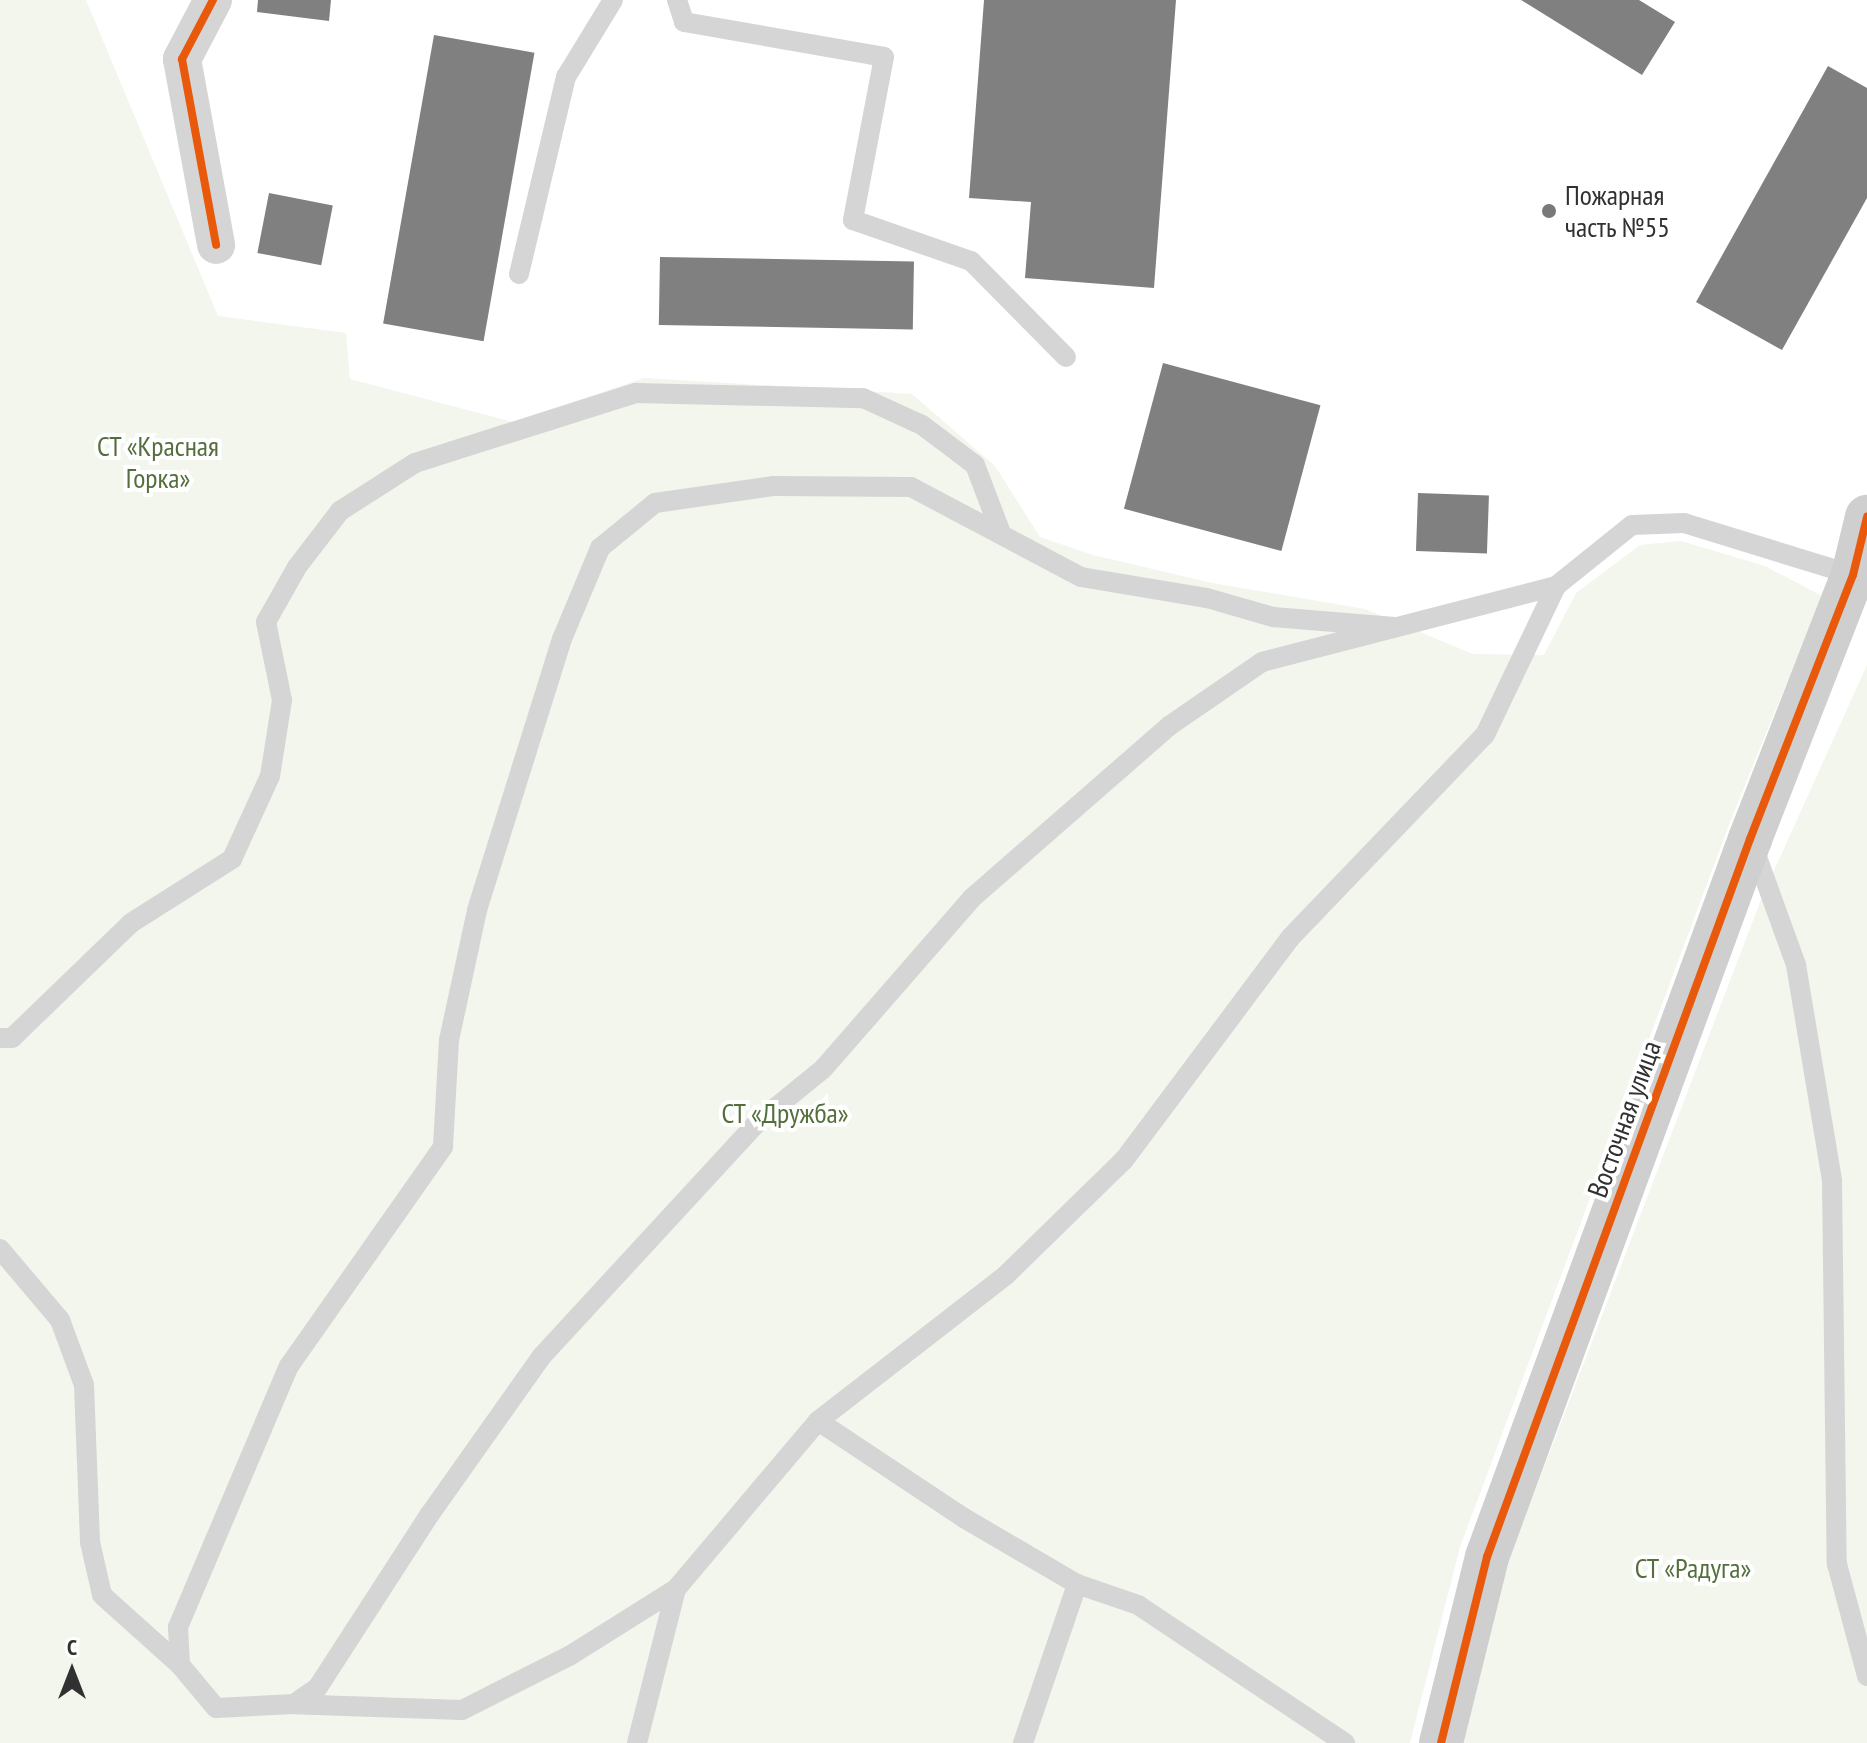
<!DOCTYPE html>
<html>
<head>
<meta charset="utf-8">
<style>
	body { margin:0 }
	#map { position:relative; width:1867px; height:1743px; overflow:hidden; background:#fff; font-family:"PT Sans Narrow",sans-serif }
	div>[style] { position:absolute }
	.green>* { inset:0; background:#f2f6ed }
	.building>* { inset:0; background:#808080; transform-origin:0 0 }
	.lane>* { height:20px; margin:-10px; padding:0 10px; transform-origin:10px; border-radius:10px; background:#d5d5d5 }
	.street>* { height:38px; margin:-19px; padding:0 19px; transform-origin:19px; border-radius:19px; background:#d5d5d5 }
	.secondary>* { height:44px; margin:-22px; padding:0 22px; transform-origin:22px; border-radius:22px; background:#cfcfcf }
	.cycleway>* { height:8px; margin:-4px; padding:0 4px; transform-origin:4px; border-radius:4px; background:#e8590c }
	.dots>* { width:22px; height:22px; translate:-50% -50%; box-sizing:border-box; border:4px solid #fff; border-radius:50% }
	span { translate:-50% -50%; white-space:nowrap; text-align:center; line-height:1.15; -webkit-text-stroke:8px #fff; paint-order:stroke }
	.poi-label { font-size:28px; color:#313131 }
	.left { translate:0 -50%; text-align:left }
	.park-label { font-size:28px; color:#546f3c }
	.street-label { font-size:28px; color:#313131 }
	.north { position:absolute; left:32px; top:1631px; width:80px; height:80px; -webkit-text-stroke:6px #fff; paint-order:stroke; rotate:0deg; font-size:22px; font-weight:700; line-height:32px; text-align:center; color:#313131 }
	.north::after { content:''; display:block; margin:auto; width:28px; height:36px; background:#313131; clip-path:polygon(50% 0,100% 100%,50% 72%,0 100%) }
</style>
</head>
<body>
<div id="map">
	<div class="green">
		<div style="clip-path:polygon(0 0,86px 0,218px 316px,346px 333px,350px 379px,513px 422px,644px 378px,912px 394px,995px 466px,1040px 537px,1093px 555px,1212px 583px,1365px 609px,1473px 654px,1544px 655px,1576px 593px,1640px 545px,1681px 541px,1765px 566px,1822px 596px,1730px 822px,1460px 1547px,1410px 1743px,0 1743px)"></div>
		<div style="clip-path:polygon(1867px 665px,1867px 1743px,1464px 1743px,1507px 1564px,1762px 897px)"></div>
	</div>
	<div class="building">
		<div style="clip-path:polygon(258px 0,331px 0,329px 21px,257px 12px)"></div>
		<div style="clip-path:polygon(984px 0,1176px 0,1154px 288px,1025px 278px,1031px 202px,969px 198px)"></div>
		<div style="clip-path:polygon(1521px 0,1639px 0,1675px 22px,1642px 75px)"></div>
		<div style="left:434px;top:35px;width:102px;height:293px;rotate:10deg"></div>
		<div style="clip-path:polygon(1828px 66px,1867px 88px,1867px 198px,1782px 350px,1696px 302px)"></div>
		<div style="left:269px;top:193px;width:65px;height:61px;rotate:11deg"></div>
		<div style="left:660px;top:257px;width:254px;height:68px;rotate:1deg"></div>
		<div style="left:1163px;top:363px;width:163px;height:151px;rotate:15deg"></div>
		<div style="left:1418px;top:493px;width:71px;height:58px;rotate:2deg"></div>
	</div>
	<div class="lane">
		<div style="left:677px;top:0;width:23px;rotate:72deg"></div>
		<div style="left:684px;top:22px;width:203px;rotate:9.9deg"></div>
		<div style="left:884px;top:57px;width:166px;rotate:100.8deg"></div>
		<div style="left:853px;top:220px;width:125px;rotate:19.2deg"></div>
		<div style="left:971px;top:261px;width:135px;rotate:45.3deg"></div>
		<div style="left:519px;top:274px;width:203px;rotate:-76.6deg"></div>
		<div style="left:566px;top:77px;width:90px;rotate:-58.6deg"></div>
		<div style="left:1753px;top:846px;width:127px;rotate:70.1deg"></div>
		<div style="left:1796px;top:965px;width:219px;rotate:80.5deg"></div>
		<div style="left:1832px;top:1181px;width:383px;rotate:89.3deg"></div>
		<div style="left:1837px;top:1564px;width:116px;rotate:75deg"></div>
		<div style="left:0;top:1038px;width:12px"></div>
		<div style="left:12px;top:1038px;width:165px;rotate:-44deg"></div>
		<div style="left:131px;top:923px;width:120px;rotate:-32.4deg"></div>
		<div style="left:232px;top:859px;width:91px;rotate:-65.4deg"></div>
		<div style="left:270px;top:776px;width:77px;rotate:-81deg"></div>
		<div style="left:282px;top:700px;width:80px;rotate:-101.6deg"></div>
		<div style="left:266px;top:622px;width:63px;rotate:-60.6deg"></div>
		<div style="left:297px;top:567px;width:71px;rotate:-52.5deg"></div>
		<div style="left:340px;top:511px;width:89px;rotate:-32.6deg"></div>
		<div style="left:415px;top:463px;width:232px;rotate:-17.6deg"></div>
		<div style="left:636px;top:393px;width:227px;rotate:1.3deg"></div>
		<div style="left:863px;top:398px;width:65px;rotate:24.6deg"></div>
		<div style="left:922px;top:425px;width:66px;rotate:37deg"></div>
		<div style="left:975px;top:465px;width:73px;rotate:69.1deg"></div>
		<div style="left:0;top:1249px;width:93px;rotate:49.8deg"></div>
		<div style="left:60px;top:1320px;width:69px;rotate:69.7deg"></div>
		<div style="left:84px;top:1385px;width:157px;rotate:87.8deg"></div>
		<div style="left:90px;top:1542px;width:54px;rotate:77.2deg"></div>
		<div style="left:102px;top:1595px;width:105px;rotate:41.9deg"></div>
		<div style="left:818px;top:1421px;width:175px;rotate:33.6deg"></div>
		<div style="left:964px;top:1518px;width:131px;rotate:30.3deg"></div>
		<div style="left:1077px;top:1584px;width:65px;rotate:19deg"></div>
		<div style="left:1138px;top:1605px;width:249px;rotate:33.7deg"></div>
		<div style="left:676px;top:1589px;width:126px;rotate:147.9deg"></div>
		<div style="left:569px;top:1656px;width:120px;rotate:153.2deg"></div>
		<div style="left:462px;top:1710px;width:168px;rotate:-178deg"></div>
		<div style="left:294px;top:1704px;width:29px;rotate:-35deg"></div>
		<div style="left:318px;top:1687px;width:206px;rotate:-57.1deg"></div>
		<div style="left:430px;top:1514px;width:192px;rotate:-54.7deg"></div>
		<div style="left:541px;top:1357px;width:321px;rotate:-47.3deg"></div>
		<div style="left:759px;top:1121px;width:82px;rotate:-39.1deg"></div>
		<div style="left:823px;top:1069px;width:227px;rotate:-48.9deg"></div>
		<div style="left:972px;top:898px;width:262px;rotate:-41.1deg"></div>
		<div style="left:1169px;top:726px;width:113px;rotate:-34.5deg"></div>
		<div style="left:1262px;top:662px;width:304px;rotate:-14.5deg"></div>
		<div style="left:294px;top:1704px;width:78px;rotate:177.1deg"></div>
		<div style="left:216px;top:1708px;width:56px;rotate:-129.9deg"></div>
		<div style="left:180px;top:1665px;width:38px;rotate:-93deg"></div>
		<div style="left:178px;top:1627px;width:284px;rotate:-67deg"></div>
		<div style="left:289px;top:1366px;width:268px;rotate:-54.9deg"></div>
		<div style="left:443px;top:1147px;width:107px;rotate:-86.8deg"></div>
		<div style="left:449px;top:1040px;width:133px;rotate:-77.8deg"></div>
		<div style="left:477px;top:910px;width:284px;rotate:-72.6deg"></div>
		<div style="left:562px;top:639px;width:99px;rotate:-67.3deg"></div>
		<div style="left:600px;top:548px;width:71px;rotate:-39.3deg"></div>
		<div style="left:655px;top:503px;width:119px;rotate:-8.2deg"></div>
		<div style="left:773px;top:486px;width:138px;rotate:0.4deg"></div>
		<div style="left:911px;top:487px;width:192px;rotate:27.9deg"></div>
		<div style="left:1081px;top:577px;width:128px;rotate:9.5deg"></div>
		<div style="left:1207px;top:598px;width:69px;rotate:16.1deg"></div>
		<div style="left:1273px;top:617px;width:122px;rotate:4.7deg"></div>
		<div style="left:637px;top:1743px;width:159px;rotate:-75.8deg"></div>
		<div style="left:676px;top:1589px;width:220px;rotate:-49.8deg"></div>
		<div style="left:818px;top:1421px;width:238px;rotate:-37.8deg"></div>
		<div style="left:1006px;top:1275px;width:165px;rotate:-44.3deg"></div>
		<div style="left:1124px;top:1160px;width:277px;rotate:-53.2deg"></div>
		<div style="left:1290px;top:938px;width:281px;rotate:-46.2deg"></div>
		<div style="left:1485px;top:735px;width:165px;rotate:-64.5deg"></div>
		<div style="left:1556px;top:586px;width:97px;rotate:-38.8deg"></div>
		<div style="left:1632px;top:525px;width:52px;rotate:-2.2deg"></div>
		<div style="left:1684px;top:523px;width:177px;rotate:17.1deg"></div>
		<div style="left:1023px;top:1743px;width:168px;rotate:-71.2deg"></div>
	</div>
	<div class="street">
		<div style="left:213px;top:0;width:67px;rotate:117.7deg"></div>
		<div style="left:182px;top:59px;width:189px;rotate:79.6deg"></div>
	</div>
	<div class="secondary">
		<div style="left:1441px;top:1743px;width:192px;rotate:-76.1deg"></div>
		<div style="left:1487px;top:1557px;width:765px;rotate:-69.88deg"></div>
		<div style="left:1750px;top:839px;width:283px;rotate:-68.7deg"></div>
		<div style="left:1853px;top:575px;width:60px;rotate:-76.4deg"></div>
	</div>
	<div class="cycleway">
		<div style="left:213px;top:0;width:67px;rotate:117.7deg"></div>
		<div style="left:182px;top:59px;width:189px;rotate:79.6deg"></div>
		<div style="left:1441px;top:1743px;width:192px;rotate:-76.1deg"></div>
		<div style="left:1487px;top:1557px;width:765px;rotate:-69.88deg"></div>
		<div style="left:1750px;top:839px;width:283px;rotate:-68.7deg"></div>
		<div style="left:1853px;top:575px;width:60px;rotate:-76.4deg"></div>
	</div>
	<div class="dots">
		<div style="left:1549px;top:211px;background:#797979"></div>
	</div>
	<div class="poi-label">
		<span class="left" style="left:1565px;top:211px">Пожарная<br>часть №55</span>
	</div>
	<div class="park-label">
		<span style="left:158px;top:462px">СТ «Красная<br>Горка»</span>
		<span style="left:785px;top:1113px">СТ «Дружба»</span>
		<span style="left:1693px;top:1568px">СТ «Радуга»</span>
	</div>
	<div class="street-label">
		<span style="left:1624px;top:1119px;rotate:-70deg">Восточная улица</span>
	</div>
	<div class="north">С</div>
</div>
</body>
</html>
